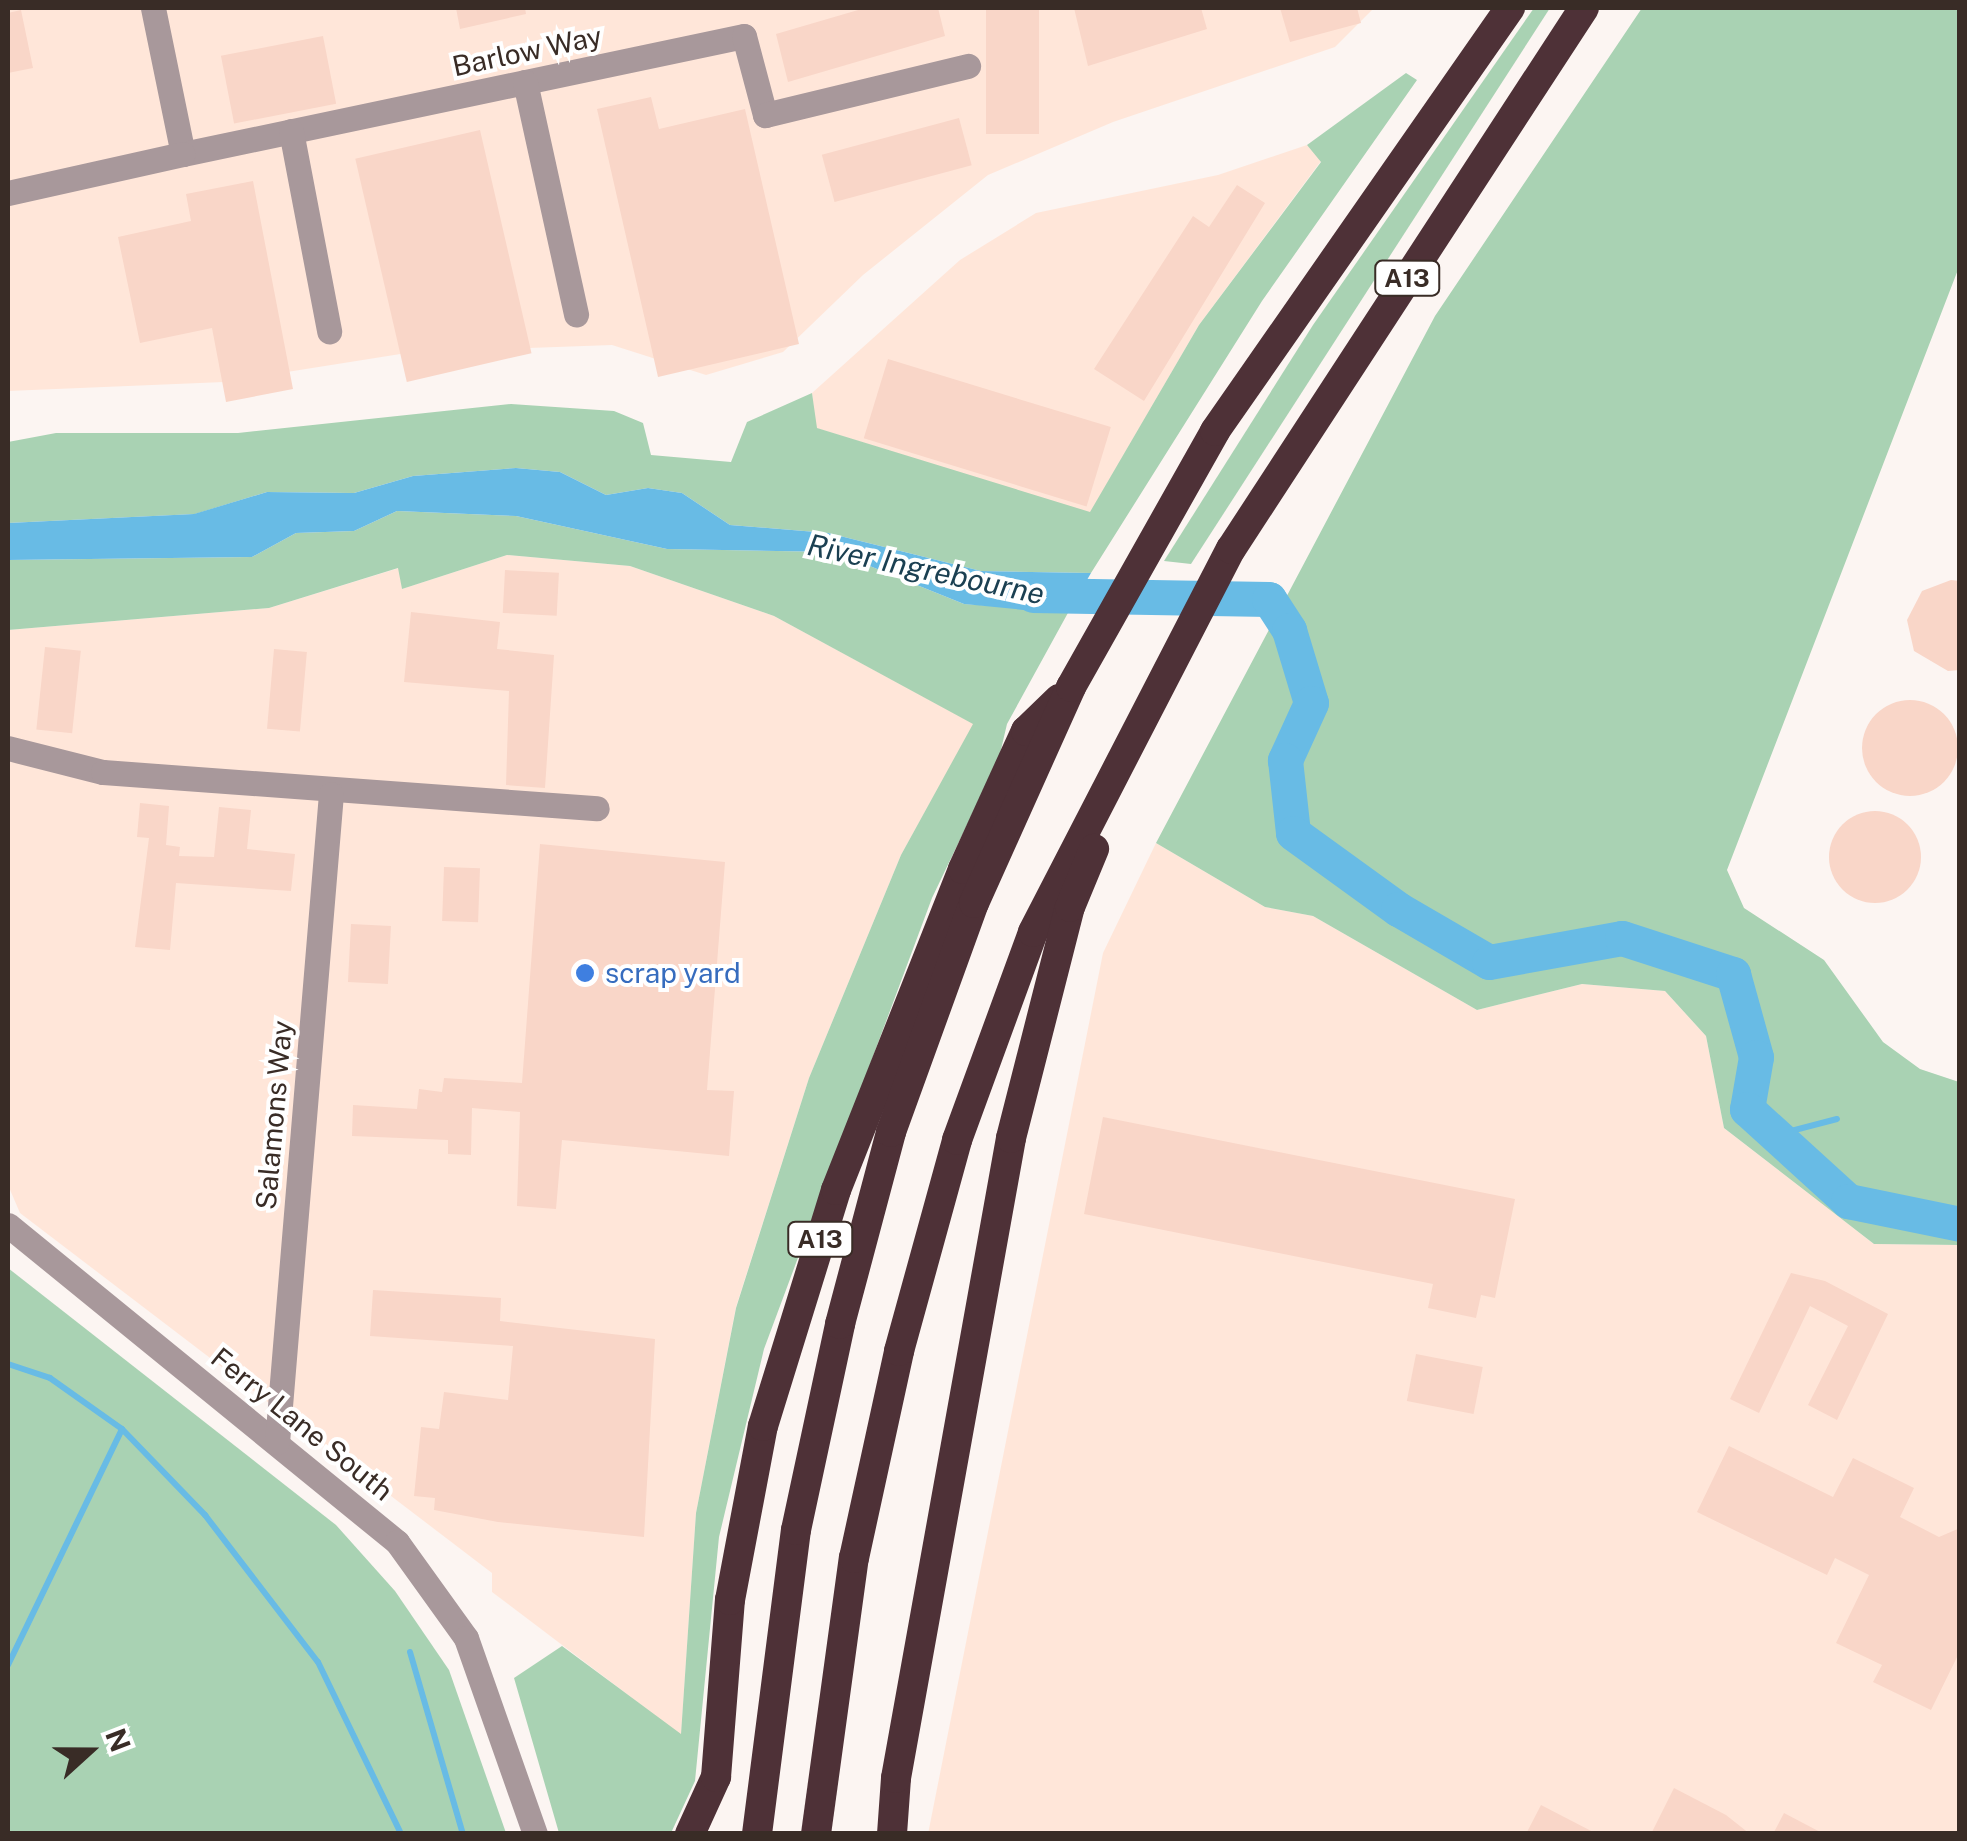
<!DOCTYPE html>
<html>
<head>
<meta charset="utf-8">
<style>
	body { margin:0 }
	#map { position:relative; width:1967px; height:1841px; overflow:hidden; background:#fcf5f2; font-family:"Public Sans",sans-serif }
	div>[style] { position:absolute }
	.built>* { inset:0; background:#ffe6d9 }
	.green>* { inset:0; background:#a9d2b3 }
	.water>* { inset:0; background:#68bbe5 }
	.stream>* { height:6px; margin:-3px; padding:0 3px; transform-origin:3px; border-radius:3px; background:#68bbe5 }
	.river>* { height:35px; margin:-17.5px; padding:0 17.5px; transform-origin:17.5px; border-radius:17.5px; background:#68bbe5 }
	.building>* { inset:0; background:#f9d6c8; transform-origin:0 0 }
	.round { border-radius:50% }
	.minor>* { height:25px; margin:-12.5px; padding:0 12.5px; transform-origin:12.5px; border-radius:12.5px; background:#a8989b }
	.highway>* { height:30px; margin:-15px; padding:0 15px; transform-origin:15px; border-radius:15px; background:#4e3137 }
	.dots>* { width:28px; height:28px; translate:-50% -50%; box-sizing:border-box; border:5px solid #fff; border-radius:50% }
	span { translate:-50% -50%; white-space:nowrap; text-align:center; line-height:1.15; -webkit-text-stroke:8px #fff; paint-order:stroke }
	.shield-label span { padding:2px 8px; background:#fff; border:2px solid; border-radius:8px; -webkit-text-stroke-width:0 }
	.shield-label { font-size:25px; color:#392c26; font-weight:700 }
	.street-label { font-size:28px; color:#392c26 }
	.shop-label { font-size:28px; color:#366cbe }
	.left { translate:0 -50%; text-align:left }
	.water-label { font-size:30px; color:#1b4052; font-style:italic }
	.frame { position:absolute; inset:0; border:10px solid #392c26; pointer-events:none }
	.north { position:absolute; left:40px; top:1701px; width:100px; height:100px; -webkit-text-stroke:8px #fff; paint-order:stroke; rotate:69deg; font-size:28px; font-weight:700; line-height:40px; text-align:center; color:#392c26 }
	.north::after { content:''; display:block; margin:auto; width:35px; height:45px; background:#392c26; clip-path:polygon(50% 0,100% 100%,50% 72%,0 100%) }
</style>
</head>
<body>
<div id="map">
	<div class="built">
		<div style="clip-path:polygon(8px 8px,1374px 8px,1335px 47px,1113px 122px,988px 175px,863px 275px,783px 352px,706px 375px,612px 345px,413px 352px,224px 382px,8px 391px)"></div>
		<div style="clip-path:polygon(1307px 145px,1321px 161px,1199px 325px,1090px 513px,816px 428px,812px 393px,960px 260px,1036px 213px,1218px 175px)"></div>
		<div style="clip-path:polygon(507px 555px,630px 566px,774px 616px,974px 724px,901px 855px,809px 1078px,736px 1307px,696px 1513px,681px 1735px,492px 1592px,492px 1573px,20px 1213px,8px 1185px,8px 630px,269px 608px,399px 568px,402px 589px)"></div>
		<div style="clip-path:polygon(1156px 843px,1265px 907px,1313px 916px,1477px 1010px,1582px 984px,1665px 991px,1706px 1036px,1724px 1128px,1874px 1244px,1959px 1245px,1959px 1833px,928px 1834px,1103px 953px)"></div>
	</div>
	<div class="green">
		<div style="clip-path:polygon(1534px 8px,1550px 8px,1191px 564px,1164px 561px,1313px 325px)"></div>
		<div style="clip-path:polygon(1642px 8px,1959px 8px,1959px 267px,1727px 870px,1744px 908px,1824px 960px,1883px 1042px,1920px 1069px,1959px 1082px,1959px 1245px,1874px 1244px,1724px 1128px,1706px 1036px,1665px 991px,1582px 984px,1477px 1010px,1313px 916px,1265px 907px,1156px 843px,1435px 316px)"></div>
		<div style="clip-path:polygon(1406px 73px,1417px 80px,1262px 301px,1091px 573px,981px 571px,828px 533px,730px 525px,682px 493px,648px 488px,606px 495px,560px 472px,516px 468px,413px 476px,354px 493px,267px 492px,195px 514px,8px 523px,8px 442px,56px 433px,238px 433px,511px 404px,614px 411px,643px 423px,651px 455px,731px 462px,747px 422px,812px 393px,817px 428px,1090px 512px,1199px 325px,1321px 162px,1307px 145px)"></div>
		<div style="clip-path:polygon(397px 511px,516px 516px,667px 549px,835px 552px,964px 604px,1069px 611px,1007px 724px,999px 758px,932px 898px,764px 1349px,719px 1537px,695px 1781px,671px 1833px,559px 1833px,514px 1678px,562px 1646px,681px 1734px,696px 1513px,736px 1308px,809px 1078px,901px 855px,973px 724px,774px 616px,630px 566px,507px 555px,402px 589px,398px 568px,269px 608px,8px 630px,8px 560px,252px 557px,296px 533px,354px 531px)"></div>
		<div style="clip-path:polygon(8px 1268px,336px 1525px,395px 1591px,449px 1670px,506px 1833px,8px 1833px)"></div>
	</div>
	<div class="water">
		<div style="clip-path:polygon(516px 468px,560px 472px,606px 495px,648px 488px,682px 493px,730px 525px,828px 533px,981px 571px,1091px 573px,1069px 611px,1055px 613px,964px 604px,835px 552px,667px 549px,516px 516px,397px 511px,354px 531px,296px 533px,252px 557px,8px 560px,8px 523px,194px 514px,267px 492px,354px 493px,413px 476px)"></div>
	</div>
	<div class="stream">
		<div style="left:1776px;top:1135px;width:63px;rotate:-14.7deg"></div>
		<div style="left:8px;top:1364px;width:44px;rotate:18.4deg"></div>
		<div style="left:50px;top:1378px;width:88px;rotate:35.3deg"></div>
		<div style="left:122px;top:1429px;width:120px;rotate:46deg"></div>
		<div style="left:205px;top:1515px;width:185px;rotate:52.5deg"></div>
		<div style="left:318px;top:1662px;width:191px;rotate:64.2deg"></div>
		<div style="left:410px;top:1652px;width:190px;rotate:73.8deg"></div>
		<div style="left:8px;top:1665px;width:262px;rotate:-64.2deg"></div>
	</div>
	<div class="river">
		<div style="left:1033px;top:595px;width:236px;rotate:1deg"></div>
		<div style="left:1269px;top:599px;width:37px;rotate:57deg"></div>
		<div style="left:1289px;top:630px;width:76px;rotate:73.2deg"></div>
		<div style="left:1311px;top:703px;width:63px;rotate:114.5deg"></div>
		<div style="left:1285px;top:760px;width:73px;rotate:83.7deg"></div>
		<div style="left:1293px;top:833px;width:130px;rotate:35.9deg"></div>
		<div style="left:1398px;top:909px;width:105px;rotate:30.2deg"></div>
		<div style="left:1489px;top:962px;width:135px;rotate:-10.2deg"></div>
		<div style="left:1622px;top:938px;width:117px;rotate:18deg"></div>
		<div style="left:1733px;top:974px;width:86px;rotate:74.5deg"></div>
		<div style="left:1756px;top:1057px;width:53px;rotate:99.8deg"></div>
		<div style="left:1747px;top:1109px;width:137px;rotate:42.3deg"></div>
		<div style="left:1848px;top:1201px;width:114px;rotate:11.6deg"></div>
	</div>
	<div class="building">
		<div style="clip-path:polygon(456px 8px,525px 8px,526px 14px,460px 29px)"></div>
		<div style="clip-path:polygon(865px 8px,938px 8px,945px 36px,788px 82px,776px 34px)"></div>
		<div style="left:986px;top:8px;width:53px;height:126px"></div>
		<div style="clip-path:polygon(1074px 8px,1201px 8px,1207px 29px,1088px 66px)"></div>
		<div style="clip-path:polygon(1280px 8px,1357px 8px,1361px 23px,1290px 42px)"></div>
		<div style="clip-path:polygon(21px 10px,33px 68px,8px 73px,8px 13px)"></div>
		<div style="left:323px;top:36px;width:69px;height:104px;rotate:79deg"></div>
		<div style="clip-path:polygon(651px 97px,659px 129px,745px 109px,799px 344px,658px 377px,597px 109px)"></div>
		<div style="left:959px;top:118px;width:49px;height:142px;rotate:75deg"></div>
		<div style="left:480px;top:130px;width:229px;height:128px;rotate:77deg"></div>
		<div style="clip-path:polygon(253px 181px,293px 389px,226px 402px,212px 328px,140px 343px,118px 237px,191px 221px,186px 194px)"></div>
		<div style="clip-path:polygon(1237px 185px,1265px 203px,1144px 401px,1094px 369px,1193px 216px,1209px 227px)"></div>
		<div style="left:888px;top:359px;width:233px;height:83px;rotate:17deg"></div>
		<div style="left:505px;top:570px;width:54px;height:43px;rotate:3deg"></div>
		<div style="clip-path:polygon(1951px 580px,1960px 581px,1960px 670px,1948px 671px,1914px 651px,1907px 620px,1922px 591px)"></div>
		<div style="clip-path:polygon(411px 612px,500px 622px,497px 649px,554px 655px,545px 788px,506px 785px,509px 691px,404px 682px)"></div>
		<div style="left:45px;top:647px;width:36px;height:83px;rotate:6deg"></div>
		<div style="left:274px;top:649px;width:33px;height:80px;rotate:5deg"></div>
		<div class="round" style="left:1862px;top:700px;width:96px;height:96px"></div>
		<div style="clip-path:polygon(140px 803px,169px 806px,166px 845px,180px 847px,179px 856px,214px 857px,219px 807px,251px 810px,247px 849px,295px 854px,291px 891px,176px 883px,170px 950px,135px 947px,149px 838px,137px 837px)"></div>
		<div class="round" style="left:1829px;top:811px;width:92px;height:92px"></div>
		<div style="clip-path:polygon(540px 844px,725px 862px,707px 1090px,734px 1091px,729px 1156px,562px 1140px,556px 1209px,517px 1206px,520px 1112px,472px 1108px,471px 1155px,448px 1154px,448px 1140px,352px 1136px,353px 1105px,417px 1109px,419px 1089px,442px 1092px,444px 1078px,522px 1083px)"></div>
		<div style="left:444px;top:867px;width:36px;height:54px;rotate:2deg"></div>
		<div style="left:351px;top:924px;width:40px;height:58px;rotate:3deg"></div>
		<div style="clip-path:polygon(1103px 1117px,1515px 1199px,1495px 1298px,1481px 1295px,1476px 1318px,1428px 1308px,1433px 1284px,1084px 1214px)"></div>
		<div style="clip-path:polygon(1791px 1273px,1825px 1281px,1888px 1314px,1837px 1420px,1808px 1405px,1848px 1326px,1810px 1306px,1759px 1413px,1730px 1399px)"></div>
		<div style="clip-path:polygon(373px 1290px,501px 1298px,500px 1321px,655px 1339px,644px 1537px,498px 1522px,434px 1510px,435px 1498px,414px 1496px,421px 1427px,439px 1429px,444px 1392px,508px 1400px,513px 1346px,370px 1336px)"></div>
		<div style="left:1416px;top:1354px;width:68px;height:48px;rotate:11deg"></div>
		<div style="clip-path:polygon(1729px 1446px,1833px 1497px,1853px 1458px,1914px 1488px,1900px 1517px,1939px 1537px,1960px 1528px,1960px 1651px,1931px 1710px,1873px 1682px,1882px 1665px,1836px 1643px,1869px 1575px,1835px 1558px,1827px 1575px,1697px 1512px)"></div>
		<div style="clip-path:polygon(1674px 1788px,1726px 1815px,1750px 1834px,1651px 1834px)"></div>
		<div style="clip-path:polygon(1541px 1805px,1597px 1834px,1526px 1834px)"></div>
		<div style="clip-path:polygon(1784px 1813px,1824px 1834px,1773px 1834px)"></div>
	</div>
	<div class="minor">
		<div style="left:153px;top:8px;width:149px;rotate:78.4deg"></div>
		<div style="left:183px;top:154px;width:573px;rotate:-11.88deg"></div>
		<div style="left:744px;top:36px;width:82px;rotate:75.1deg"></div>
		<div style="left:765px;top:115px;width:209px;rotate:-13.6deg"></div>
		<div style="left:525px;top:82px;width:238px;rotate:77.6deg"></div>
		<div style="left:291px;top:131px;width:204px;rotate:79.2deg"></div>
		<div style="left:8px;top:193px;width:179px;rotate:-12.6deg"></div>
		<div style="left:8px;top:748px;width:98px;rotate:14.2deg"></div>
		<div style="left:103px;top:772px;width:495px;rotate:4.2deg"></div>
		<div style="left:8px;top:1225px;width:502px;rotate:39.18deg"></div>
		<div style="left:397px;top:1542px;width:118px;rotate:54.3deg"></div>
		<div style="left:466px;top:1638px;width:208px;rotate:70.6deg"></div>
		<div style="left:277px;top:1442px;width:650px;rotate:-85.24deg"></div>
	</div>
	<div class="highway">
		<div style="left:690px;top:1834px;width:63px;rotate:-65.5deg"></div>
		<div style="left:716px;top:1777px;width:178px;rotate:-85.5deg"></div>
		<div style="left:730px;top:1600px;width:177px;rotate:-79.3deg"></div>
		<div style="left:763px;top:1426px;width:247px;rotate:-72.8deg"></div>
		<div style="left:836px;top:1190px;width:345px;rotate:-68.4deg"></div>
		<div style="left:963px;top:869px;width:152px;rotate:-65.5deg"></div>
		<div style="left:1026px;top:731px;width:46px;rotate:-44.1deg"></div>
		<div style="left:757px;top:1834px;width:306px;rotate:-82.7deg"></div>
		<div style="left:796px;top:1530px;width:211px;rotate:-77.9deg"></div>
		<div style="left:840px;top:1324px;width:199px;rotate:-75.1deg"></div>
		<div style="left:891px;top:1132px;width:244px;rotate:-70.1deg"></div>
		<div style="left:974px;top:903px;width:237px;rotate:-65.8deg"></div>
		<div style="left:1071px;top:687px;width:294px;rotate:-60.6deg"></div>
		<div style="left:1215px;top:431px;width:516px;rotate:-55.11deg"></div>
		<div style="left:816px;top:1834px;width:279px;rotate:-82.2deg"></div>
		<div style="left:854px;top:1558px;width:212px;rotate:-77.7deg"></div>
		<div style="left:899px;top:1351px;width:219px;rotate:-74.6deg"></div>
		<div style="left:957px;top:1140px;width:221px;rotate:-69.9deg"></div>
		<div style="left:1033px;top:932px;width:431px;rotate:-62.7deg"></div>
		<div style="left:1231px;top:549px;width:646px;rotate:-56.88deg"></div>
		<div style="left:892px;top:1834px;width:56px;rotate:-85.9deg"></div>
		<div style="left:896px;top:1778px;width:650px;rotate:-79.81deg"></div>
		<div style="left:1011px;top:1138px;width:238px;rotate:-75.7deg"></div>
		<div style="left:1070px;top:907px;width:63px;rotate:-67.5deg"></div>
	</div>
	<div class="dots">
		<div style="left:585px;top:973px;background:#3f7fe0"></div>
	</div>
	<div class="shield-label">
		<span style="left:1407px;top:278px">A13</span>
		<span style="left:820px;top:1239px">A13</span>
	</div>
	<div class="street-label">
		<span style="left:527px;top:51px;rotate:-12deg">Barlow Way</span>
		<span style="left:274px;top:1115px;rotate:-85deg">Salamons Way</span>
		<span style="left:302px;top:1424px;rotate:39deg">Ferry Lane South</span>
	</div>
	<div class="shop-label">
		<span class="left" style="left:605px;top:973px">scrap yard</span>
	</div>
	<div class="water-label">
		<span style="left:926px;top:569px;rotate:12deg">River Ingrebourne</span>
	</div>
	<div class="frame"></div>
	<div class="north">N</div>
</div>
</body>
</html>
